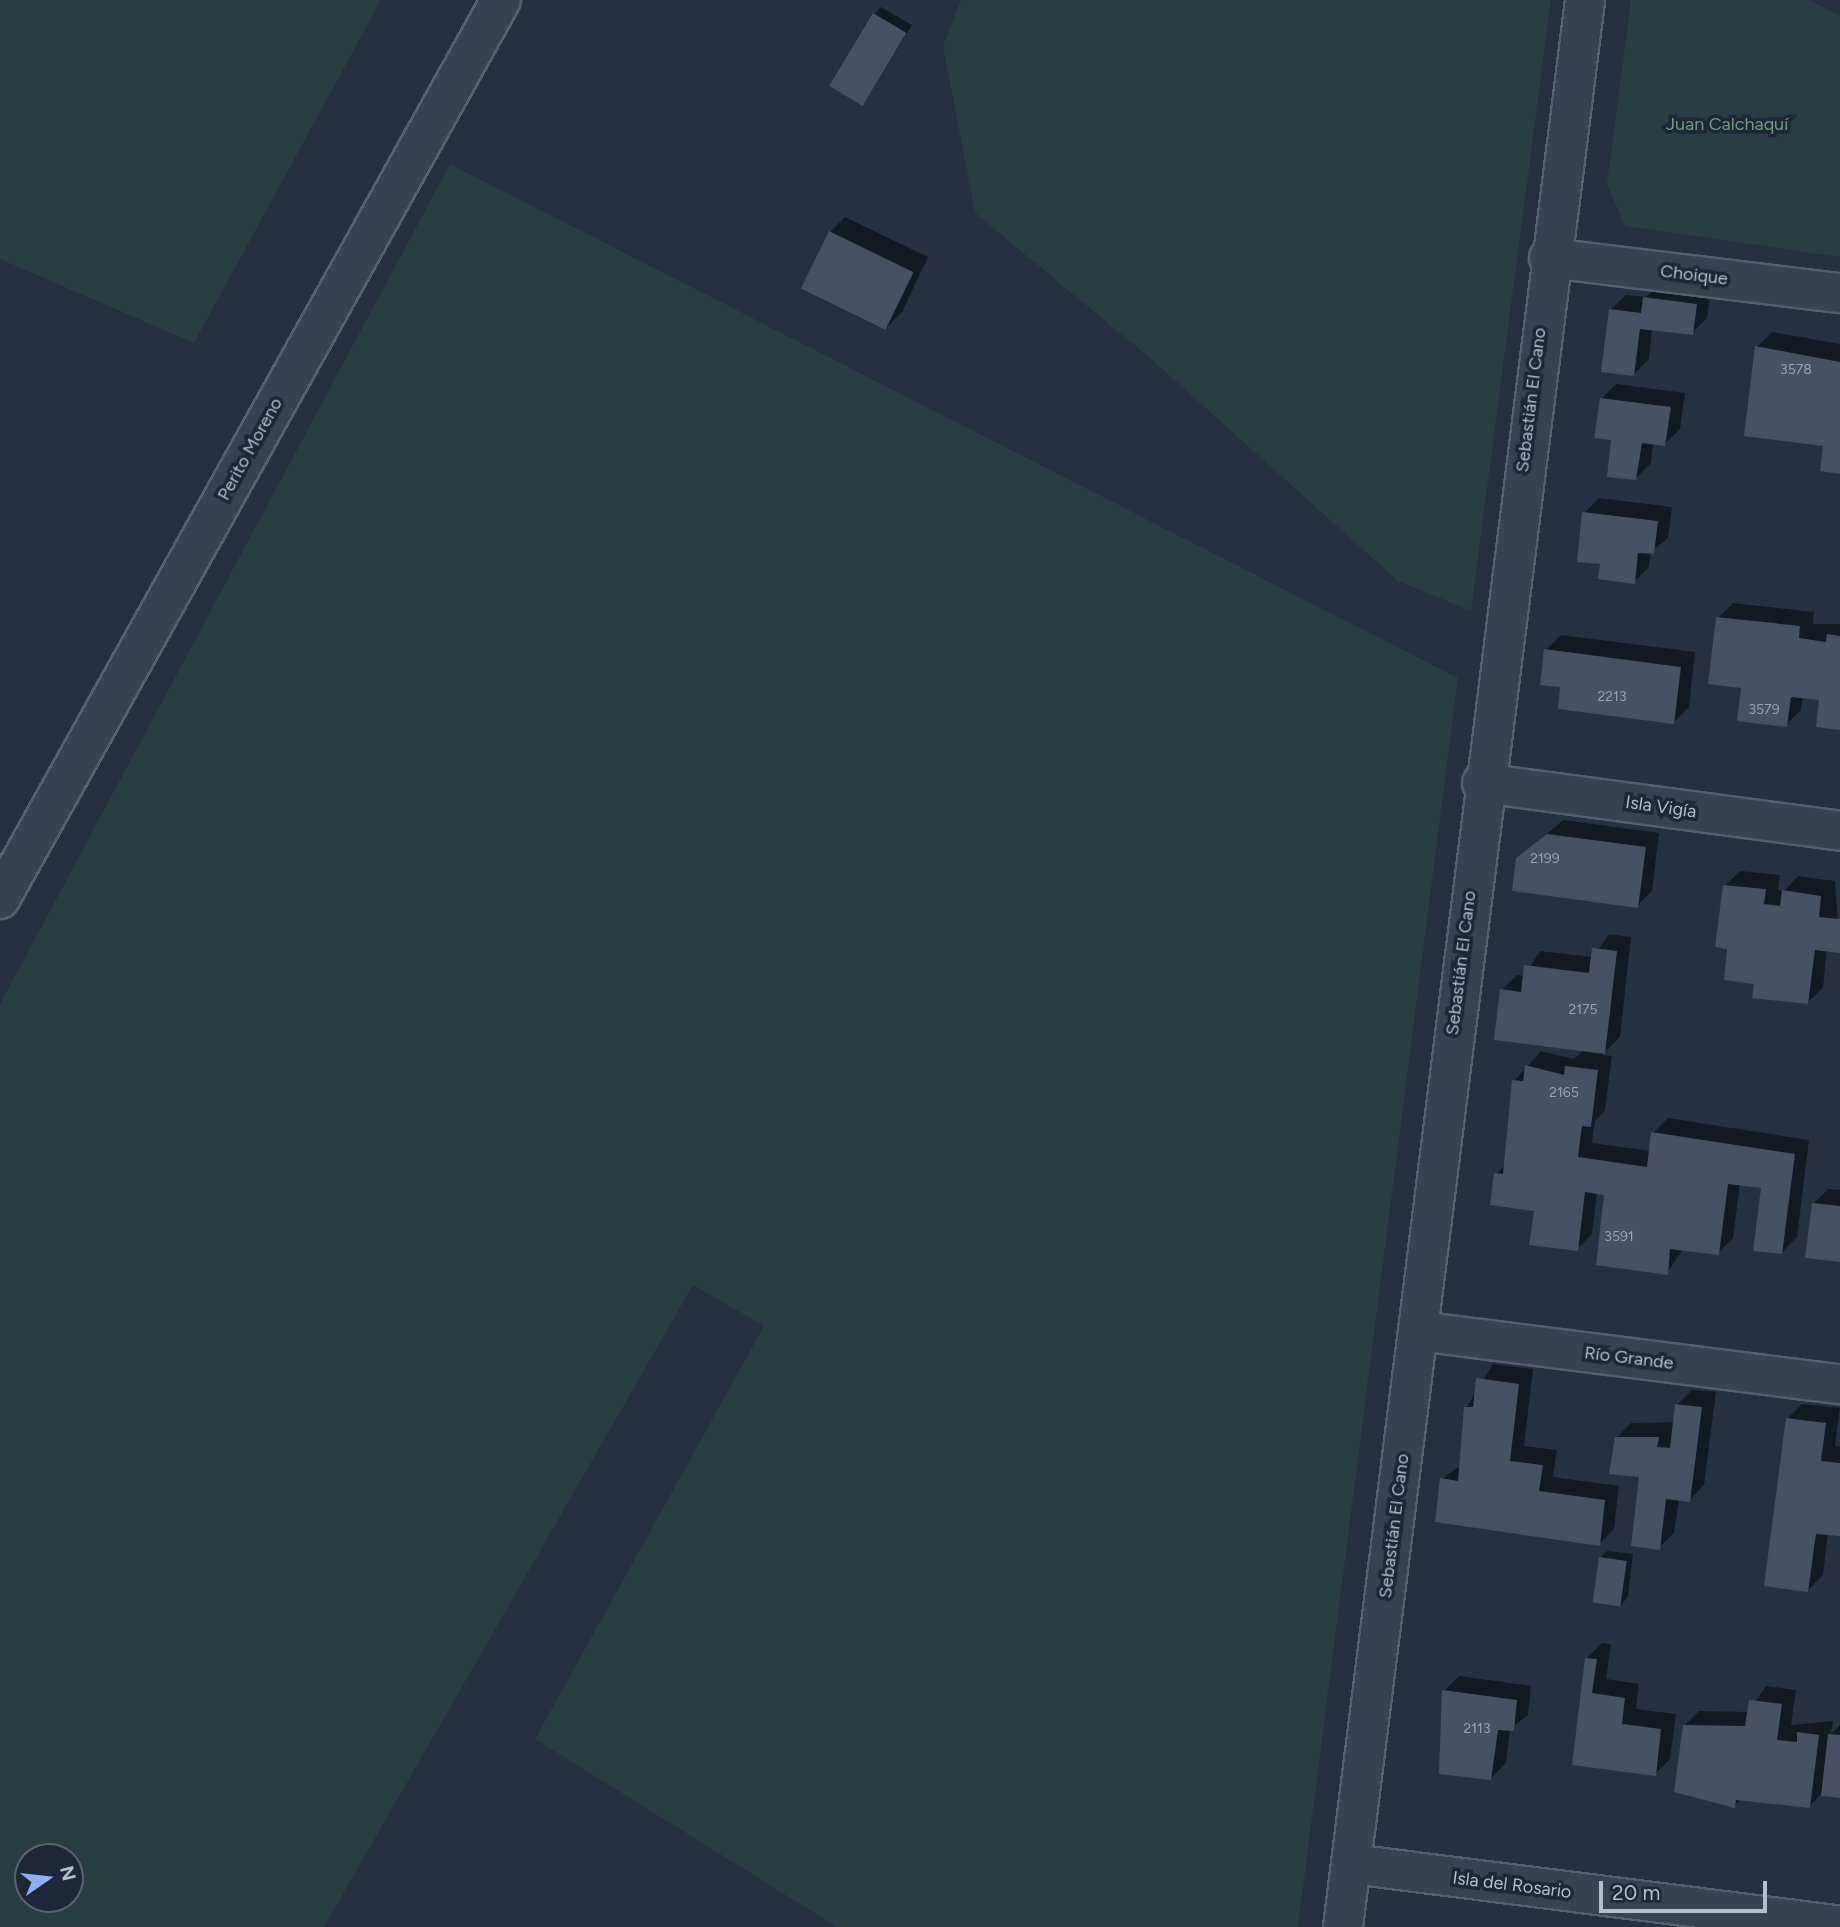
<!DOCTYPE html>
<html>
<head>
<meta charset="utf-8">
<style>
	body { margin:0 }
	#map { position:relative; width:1840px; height:1927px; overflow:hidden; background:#253042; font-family:Figtree,sans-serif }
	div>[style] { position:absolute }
	.green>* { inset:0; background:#273e43 }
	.shadow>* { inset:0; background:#0007 }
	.building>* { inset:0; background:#465166; transform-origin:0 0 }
	.roads { filter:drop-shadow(2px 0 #57606f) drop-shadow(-2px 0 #57606f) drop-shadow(0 2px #57606f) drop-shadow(0 -2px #57606f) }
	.minor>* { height:38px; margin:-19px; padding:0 19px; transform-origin:19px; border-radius:19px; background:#394251 }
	span { translate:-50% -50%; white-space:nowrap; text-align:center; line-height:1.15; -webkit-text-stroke:7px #1e2737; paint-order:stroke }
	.number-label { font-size:14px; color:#9aa2b2 }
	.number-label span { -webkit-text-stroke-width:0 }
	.park-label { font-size:18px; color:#6d9d7a }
	.street-label { font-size:18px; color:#b6bdcc }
	.north { position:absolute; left:14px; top:1843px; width:70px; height:70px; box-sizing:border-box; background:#1e2737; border:2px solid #5b6373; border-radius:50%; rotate:76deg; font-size:19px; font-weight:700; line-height:28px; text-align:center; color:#b6bdcc }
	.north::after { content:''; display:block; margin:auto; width:24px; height:32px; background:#8bb1fb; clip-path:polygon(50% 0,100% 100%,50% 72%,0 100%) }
	.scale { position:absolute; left:1599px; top:1881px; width:168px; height:32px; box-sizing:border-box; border:4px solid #b6bdcc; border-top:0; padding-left:9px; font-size:21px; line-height:24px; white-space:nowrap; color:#b6bdcc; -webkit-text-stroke:5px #1e2737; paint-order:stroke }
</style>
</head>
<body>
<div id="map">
	<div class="green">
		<div style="clip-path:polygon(0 0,381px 0,194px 343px,0 259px)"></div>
		<div style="clip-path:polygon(961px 0,1551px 0,1471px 611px,1398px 581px,1150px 358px,975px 213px,943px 46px)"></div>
		<div style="clip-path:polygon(1631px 0,1810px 0,1840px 16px,1840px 257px,1625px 226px,1607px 184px)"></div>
		<div style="clip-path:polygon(evenodd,450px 164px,1458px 678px,1298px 1927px,837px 1927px,535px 1739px,764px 1326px,693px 1285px,324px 1927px,0 1927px,0 1004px,450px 164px,28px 1857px,70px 1857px,70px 1899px,28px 1899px,28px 1857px)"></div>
	</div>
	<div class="shadow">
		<div style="clip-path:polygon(881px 7px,912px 25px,864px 104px,874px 14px)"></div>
		<div style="clip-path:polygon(845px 217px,928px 257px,902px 312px,887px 327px,830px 232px)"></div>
		<div style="clip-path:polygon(1660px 283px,1711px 290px,1707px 318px,1692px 333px,1652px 328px,1649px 359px,1634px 374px,1611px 309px,1626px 295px,1646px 297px)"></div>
		<div style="clip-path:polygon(1772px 332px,1840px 344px,1840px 472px,1757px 347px)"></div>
		<div style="clip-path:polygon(1616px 384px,1685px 393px,1680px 429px,1665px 444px,1653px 443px,1651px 463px,1636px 478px,1613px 438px,1601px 399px)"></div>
		<div style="clip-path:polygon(1599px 498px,1672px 507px,1668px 538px,1651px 552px,1649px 567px,1634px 582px,1602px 562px,1584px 513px)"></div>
		<div style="clip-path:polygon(1733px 603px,1814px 612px,1813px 624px,1840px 624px,1840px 728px,1820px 698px,1803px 697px,1801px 710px,1786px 725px,1743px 686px,1718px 618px)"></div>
		<div style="clip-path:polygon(1561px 635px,1695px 652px,1689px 707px,1674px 722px,1562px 686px,1546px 650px)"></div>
		<div style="clip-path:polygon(1563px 820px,1659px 833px,1652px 891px,1637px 906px,1518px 859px)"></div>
		<div style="clip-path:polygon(1740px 871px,1780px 875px,1778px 890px,1784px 891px,1798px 876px,1835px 881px,1840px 951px,1827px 949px,1823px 988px,1808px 1002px,1756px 982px,1729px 947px,1725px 886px)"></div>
		<div style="clip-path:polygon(1609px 934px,1631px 937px,1620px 1037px,1602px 1055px,1612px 1056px,1605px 1110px,1595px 1121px,1592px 1143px,1651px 1151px,1653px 1133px,1668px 1118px,1809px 1140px,1797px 1237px,1782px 1252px,1763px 1187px,1740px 1184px,1733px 1238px,1718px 1253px,1683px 1249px,1667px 1273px,1606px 1193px,1597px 1192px,1592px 1234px,1577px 1249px,1496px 1174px,1506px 1164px,1514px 1081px,1541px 1051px,1574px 1059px,1584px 1050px,1502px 990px,1517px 975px,1524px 976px,1540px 951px,1593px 957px)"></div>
		<div style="clip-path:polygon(1828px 1189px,1840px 1190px,1840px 1261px,1813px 1204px)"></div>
		<div style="clip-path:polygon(1493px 1364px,1533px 1369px,1524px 1446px,1557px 1450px,1553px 1477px,1619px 1486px,1614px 1529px,1599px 1544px,1442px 1479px,1461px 1465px,1466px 1408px)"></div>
		<div style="clip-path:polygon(1692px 1390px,1716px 1392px,1704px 1485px,1690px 1500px,1679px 1499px,1674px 1533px,1659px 1548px,1641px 1476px,1616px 1438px,1631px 1423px,1675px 1422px,1677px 1405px)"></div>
		<div style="clip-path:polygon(1802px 1404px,1840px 1408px,1835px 1446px,1840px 1447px,1840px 1535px,1828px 1533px,1823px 1575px,1808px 1590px,1788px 1418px)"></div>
		<div style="clip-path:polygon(1607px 1551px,1633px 1554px,1628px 1597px,1621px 1605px,1600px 1558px)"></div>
		<div style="clip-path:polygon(1602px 1643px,1611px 1644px,1606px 1679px,1639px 1684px,1636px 1709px,1676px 1714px,1670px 1759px,1655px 1774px,1574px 1763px,1587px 1658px)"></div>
		<div style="clip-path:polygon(1459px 1676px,1531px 1686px,1528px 1715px,1510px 1729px,1506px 1763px,1491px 1778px,1444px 1691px)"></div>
		<div style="clip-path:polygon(1766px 1686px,1796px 1690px,1791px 1725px,1833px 1721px,1831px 1734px,1840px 1725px,1840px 1797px,1821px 1794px,1809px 1807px,1742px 1799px,1734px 1806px,1684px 1726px,1699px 1711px,1749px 1712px)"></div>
	</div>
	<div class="building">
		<div style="left:873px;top:13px;width:39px;height:85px;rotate:31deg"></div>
		<div style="left:829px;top:231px;width:94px;height:64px;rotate:26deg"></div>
		<div style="clip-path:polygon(1643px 297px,1697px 304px,1693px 335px,1640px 329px,1634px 376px,1601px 372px,1609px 309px,1641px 313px)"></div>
		<div style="clip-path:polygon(1755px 346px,1840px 362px,1840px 474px,1820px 471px,1823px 446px,1744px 436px)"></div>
		<div style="clip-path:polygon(1600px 398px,1671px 407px,1665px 446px,1642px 443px,1636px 480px,1607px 477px,1611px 440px,1594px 438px)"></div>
		<div style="clip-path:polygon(1582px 512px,1658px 521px,1654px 554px,1638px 553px,1635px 584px,1598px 579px,1600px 564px,1577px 562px)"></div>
		<div style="clip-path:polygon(1716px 617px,1800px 626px,1799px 638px,1826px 642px,1827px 634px,1840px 636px,1840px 730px,1816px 727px,1819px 700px,1791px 697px,1787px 727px,1737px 721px,1741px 688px,1708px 684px)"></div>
		<div style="clip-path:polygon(1544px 649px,1681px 667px,1674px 724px,1558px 709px,1560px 687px,1540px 685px)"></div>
		<div style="clip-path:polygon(1547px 834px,1646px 847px,1638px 908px,1512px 891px,1516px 858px)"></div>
		<div style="clip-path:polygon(1723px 885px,1766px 889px,1764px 904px,1780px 906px,1782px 890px,1821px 896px,1819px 917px,1840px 919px,1840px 953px,1815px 950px,1808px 1004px,1752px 998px,1754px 984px,1724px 980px,1727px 949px,1715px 947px)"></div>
		<div style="clip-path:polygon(1592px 948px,1617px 951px,1605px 1054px,1494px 1040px,1500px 989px,1521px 992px,1524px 965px,1589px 973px)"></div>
		<div style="clip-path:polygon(1525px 1065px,1564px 1075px,1565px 1066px,1598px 1070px,1591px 1127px,1582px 1126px,1578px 1157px,1647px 1167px,1651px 1132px,1795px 1154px,1782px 1254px,1753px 1251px,1761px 1188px,1728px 1184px,1719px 1255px,1670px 1249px,1668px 1275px,1596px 1265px,1604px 1195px,1585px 1192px,1578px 1251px,1529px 1245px,1534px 1211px,1490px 1205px,1494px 1173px,1503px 1174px,1512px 1080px,1523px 1081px)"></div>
		<div style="clip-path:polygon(1812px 1203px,1840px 1206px,1840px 1262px,1805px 1258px)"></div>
		<div style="clip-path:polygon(1476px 1378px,1519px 1384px,1510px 1461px,1543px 1465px,1539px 1491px,1605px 1500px,1600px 1546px,1435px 1522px,1440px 1478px,1458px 1481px,1464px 1407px,1473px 1407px)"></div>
		<div style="clip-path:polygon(1675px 1404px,1702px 1407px,1690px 1502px,1666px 1499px,1660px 1550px,1631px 1546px,1639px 1477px,1609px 1474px,1615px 1437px,1659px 1437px,1657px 1447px,1670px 1448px)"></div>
		<div style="clip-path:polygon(1786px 1418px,1826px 1423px,1821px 1461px,1840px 1463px,1840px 1536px,1816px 1534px,1808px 1592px,1764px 1586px)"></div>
		<div style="left:1599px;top:1557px;width:28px;height:46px;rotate:8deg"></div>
		<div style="clip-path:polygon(1585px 1658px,1597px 1659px,1592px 1693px,1625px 1698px,1622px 1724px,1661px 1729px,1656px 1776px,1572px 1765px)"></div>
		<div style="clip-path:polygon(1442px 1690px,1517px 1700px,1514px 1731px,1498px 1730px,1491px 1780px,1439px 1774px)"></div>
		<div style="clip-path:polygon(1749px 1700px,1782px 1704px,1777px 1740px,1797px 1742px,1797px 1732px,1819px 1735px,1810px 1808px,1736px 1800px,1735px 1808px,1674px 1792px,1683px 1725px,1745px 1726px)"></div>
		<div style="clip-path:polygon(1828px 1734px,1840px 1735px,1840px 1798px,1821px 1796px)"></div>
	</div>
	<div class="roads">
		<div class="minor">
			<div style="left:1549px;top:258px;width:293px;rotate:6.9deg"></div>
			<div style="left:1482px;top:783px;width:361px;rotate:7.6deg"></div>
			<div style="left:0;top:899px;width:1029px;rotate:-60.87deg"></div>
			<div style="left:1418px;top:1331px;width:425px;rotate:7.2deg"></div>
			<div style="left:1352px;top:1864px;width:492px;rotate:7.2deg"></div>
			<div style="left:1343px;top:1927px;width:1942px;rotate:-82.84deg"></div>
		</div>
	</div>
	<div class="number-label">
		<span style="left:1796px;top:370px">3578</span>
		<span style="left:1612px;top:697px">2213</span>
		<span style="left:1764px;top:710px">3579</span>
		<span style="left:1545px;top:859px">2199</span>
		<span style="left:1583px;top:1010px">2175</span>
		<span style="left:1564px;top:1093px">2165</span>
		<span style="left:1619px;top:1237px">3591</span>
		<span style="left:1477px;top:1729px">2113</span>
	</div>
	<div class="park-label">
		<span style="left:1727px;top:124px">Juan Calchaquí</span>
	</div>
	<div class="street-label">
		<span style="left:1694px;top:275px;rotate:7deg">Choique</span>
		<span style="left:1531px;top:400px;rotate:-83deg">Sebastián El Cano</span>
		<span style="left:250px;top:449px;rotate:-61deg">Perito Moreno</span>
		<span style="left:1661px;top:807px;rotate:8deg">Isla Vigía</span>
		<span style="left:1461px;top:963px;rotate:-83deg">Sebastián El Cano</span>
		<span style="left:1629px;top:1358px;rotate:7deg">Río Grande</span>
		<span style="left:1394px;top:1526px;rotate:-83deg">Sebastián El Cano</span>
		<span style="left:1512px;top:1885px;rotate:7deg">Isla del Rosario</span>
	</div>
	<div class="north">N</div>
	<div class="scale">20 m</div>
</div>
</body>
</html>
